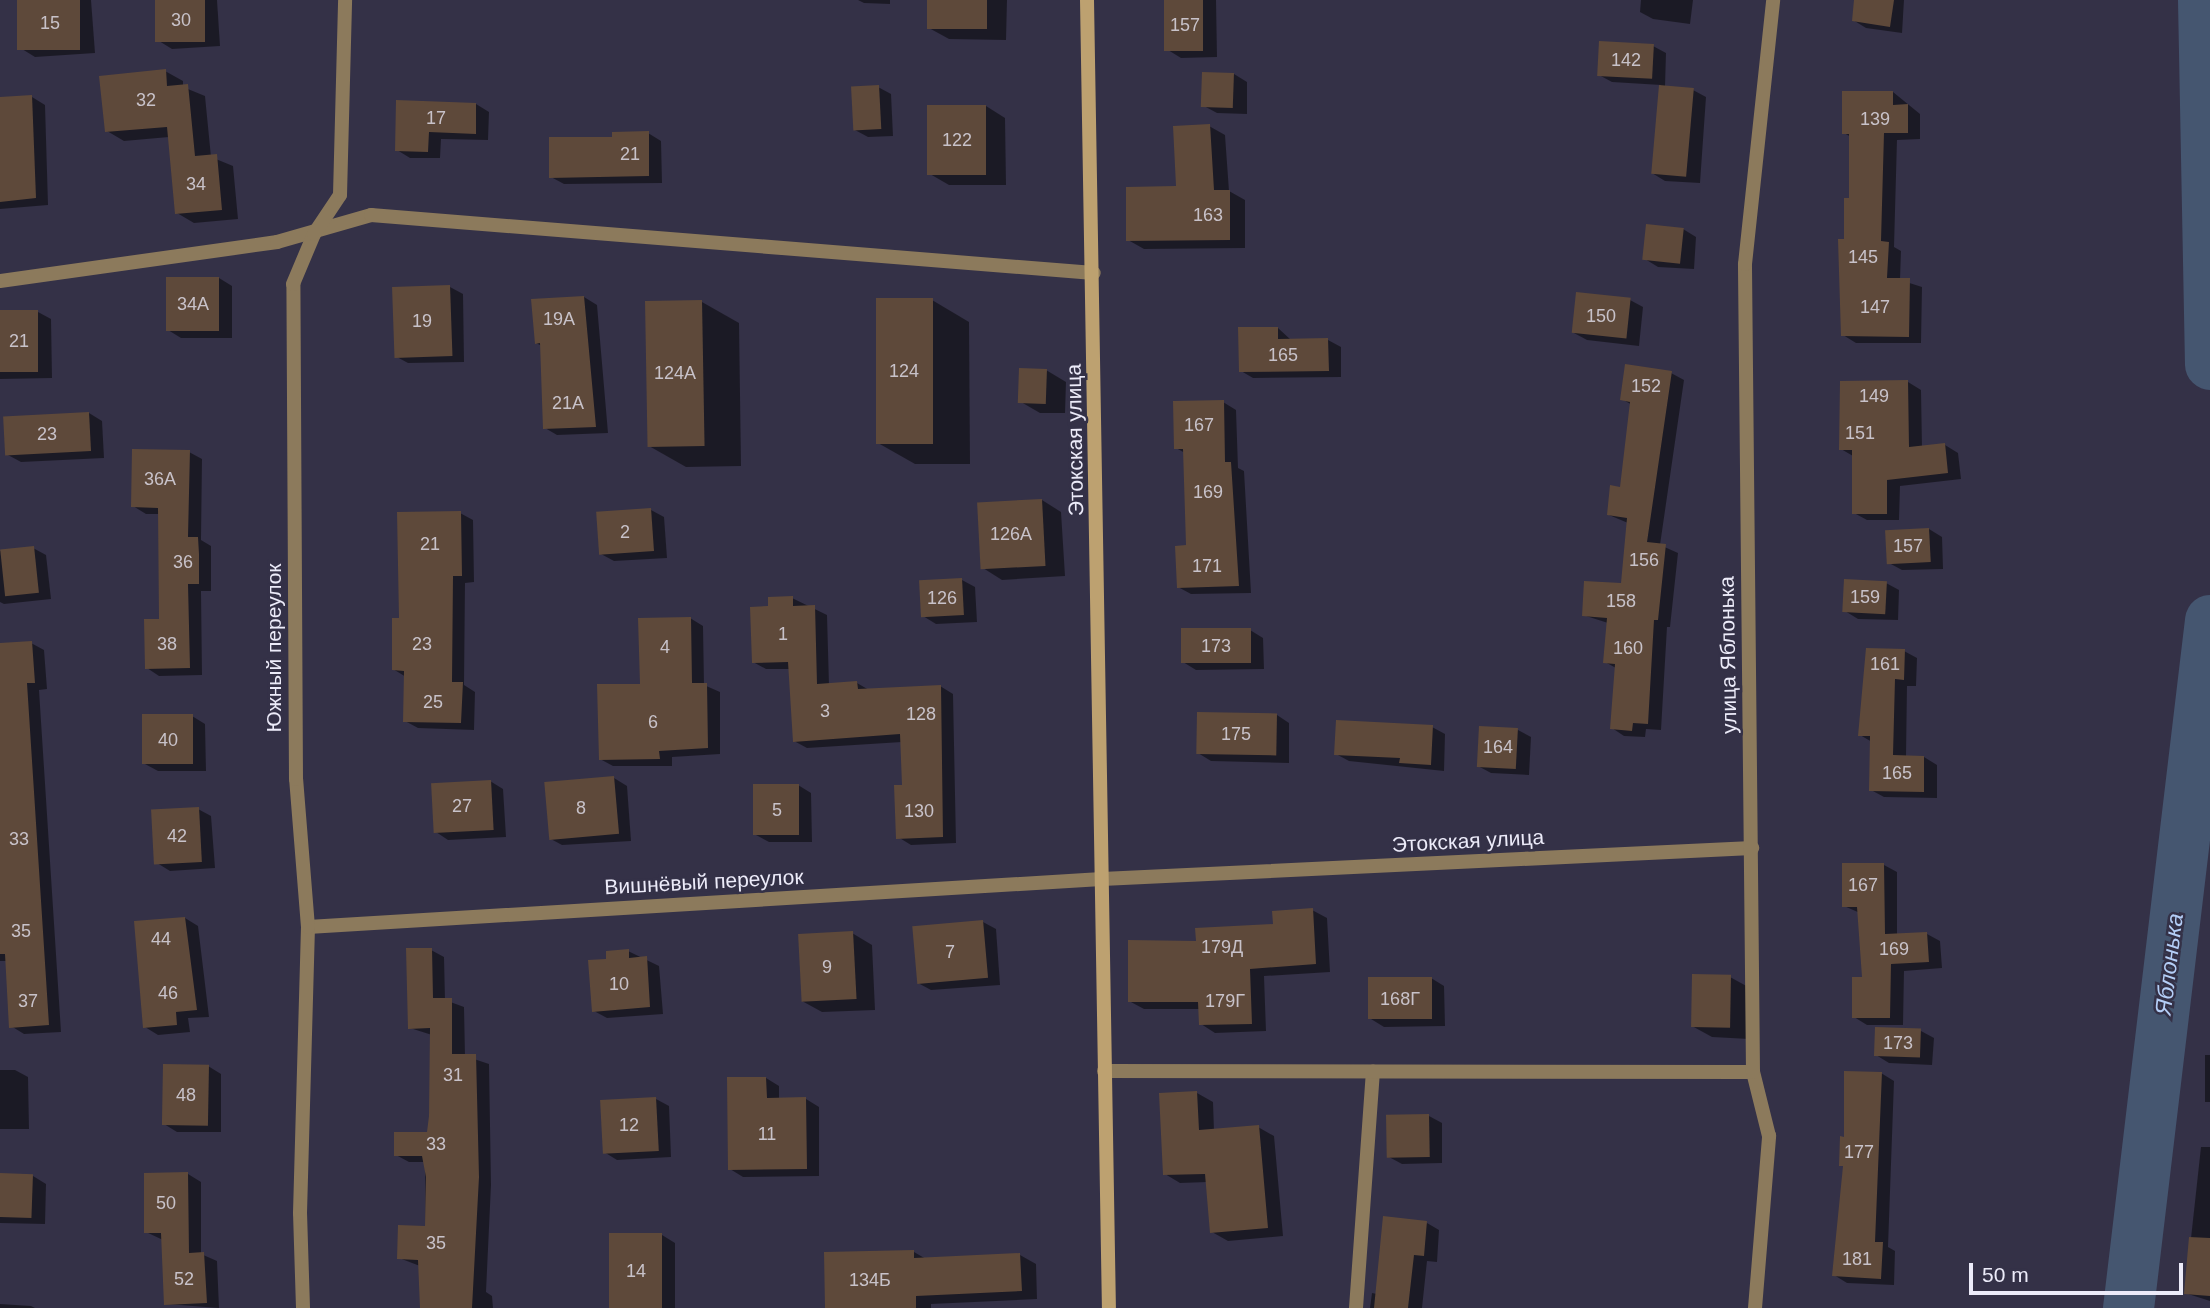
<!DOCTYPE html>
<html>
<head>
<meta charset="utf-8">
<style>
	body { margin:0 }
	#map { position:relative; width:2210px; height:1308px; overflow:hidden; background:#343147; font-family:Helvetica,sans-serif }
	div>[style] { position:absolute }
	.shadow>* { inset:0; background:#0007; transform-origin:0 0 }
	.river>* { height:51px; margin:-25.5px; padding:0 25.5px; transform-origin:25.5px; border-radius:25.5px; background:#455670 }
	.building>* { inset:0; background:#5e493a; transform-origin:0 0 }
	.lane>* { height:14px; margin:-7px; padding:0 7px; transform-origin:7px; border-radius:7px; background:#8c7a5c }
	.street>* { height:14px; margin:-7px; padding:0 7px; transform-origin:7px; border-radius:7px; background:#8c7a5c }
	.secondary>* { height:14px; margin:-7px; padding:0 7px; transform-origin:7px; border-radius:7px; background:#bda170 }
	span { translate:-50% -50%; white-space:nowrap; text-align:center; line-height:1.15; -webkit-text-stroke:5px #343147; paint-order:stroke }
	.number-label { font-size:18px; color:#c8c2c9 }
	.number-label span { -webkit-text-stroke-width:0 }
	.street-label { font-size:21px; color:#ecebf9 }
	.water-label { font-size:23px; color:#b4cef7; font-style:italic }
	.scale { position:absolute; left:1969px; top:1263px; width:214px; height:32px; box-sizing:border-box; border:4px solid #ecebf9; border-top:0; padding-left:9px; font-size:21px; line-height:24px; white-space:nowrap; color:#ecebf9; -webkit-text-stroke:5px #343147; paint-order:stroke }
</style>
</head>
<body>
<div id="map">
	<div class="shadow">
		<div style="clip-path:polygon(19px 0,91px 0,95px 53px,35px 57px,22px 49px)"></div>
		<div style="clip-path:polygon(156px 0,217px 0,220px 46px,172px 49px,159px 41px)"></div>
		<div style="clip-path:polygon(858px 0,890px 0,890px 4px,864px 3px)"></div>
		<div style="clip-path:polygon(929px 0,1007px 0,1006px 40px,949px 39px,929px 28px)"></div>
		<div style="clip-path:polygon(1166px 0,1216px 0,1217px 57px,1181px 58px,1168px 50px)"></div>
		<div style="clip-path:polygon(1641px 0,1693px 0,1690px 24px,1653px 19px,1640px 12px)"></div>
		<div style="clip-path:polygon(1856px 0,1904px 0,1902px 33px,1866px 28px,1853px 20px)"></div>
		<div style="clip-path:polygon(1653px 46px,1666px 53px,1665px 87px,1693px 90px,1706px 97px,1700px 183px,1665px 181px,1652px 173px,1661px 85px,1612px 82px,1599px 75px)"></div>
		<div style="clip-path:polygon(165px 71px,183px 81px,183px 87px,205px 96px,211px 157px,233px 166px,238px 219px,194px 223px,177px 213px,169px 137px,124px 141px,107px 131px)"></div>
		<div style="clip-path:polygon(1234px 74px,1247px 82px,1247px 114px,1217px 113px,1204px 106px)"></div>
		<div style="clip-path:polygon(878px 87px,891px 94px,893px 136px,868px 137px,855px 130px)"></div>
		<div style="clip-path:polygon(1893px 92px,1920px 114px,1920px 139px,1897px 140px,1894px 247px,1901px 251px,1900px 280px,1922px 287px,1921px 343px,1856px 343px,1843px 335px,1851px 200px,1851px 137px,1844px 133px)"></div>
		<div style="clip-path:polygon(32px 97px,45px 105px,48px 205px,0 209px,0 98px)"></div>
		<div style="clip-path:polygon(476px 104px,489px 112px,488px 140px,441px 139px,440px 158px,410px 158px,397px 150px)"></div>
		<div style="clip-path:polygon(986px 106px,1005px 118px,1006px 185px,949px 185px,930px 174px)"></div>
		<div style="clip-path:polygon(1209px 126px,1225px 135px,1229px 191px,1245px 200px,1245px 248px,1144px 249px,1128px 240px,1178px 188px)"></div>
		<div style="clip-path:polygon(648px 133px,661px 141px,662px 183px,564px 184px,551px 177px,613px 139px)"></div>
		<div style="clip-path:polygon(1683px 229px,1696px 237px,1694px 269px,1658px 267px,1645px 259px)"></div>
		<div style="clip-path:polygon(219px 278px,232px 286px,232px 338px,181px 338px,168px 330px)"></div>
		<div style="clip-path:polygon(450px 287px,463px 294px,464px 362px,408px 363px,395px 356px)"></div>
		<div style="clip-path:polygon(584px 297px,597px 305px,608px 433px,557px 435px,545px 428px,542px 346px,536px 343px)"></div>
		<div style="clip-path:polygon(932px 300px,969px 322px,970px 464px,915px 464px,878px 443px)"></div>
		<div style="clip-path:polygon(1630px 300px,1643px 307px,1639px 346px,1587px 340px,1574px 333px)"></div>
		<div style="clip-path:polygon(702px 302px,739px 323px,741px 466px,686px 467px,649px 446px)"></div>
		<div style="clip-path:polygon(0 312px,38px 312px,51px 319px,52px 378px,0 379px)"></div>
		<div style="clip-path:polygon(1278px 328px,1291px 340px,1328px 340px,1341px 347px,1341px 377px,1253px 378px,1241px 371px)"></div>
		<div style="clip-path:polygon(1046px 370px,1066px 382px,1065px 413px,1040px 413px,1021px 402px)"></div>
		<div style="clip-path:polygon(1671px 373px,1684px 380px,1660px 545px,1678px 553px,1670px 627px,1667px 627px,1661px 730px,1646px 729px,1645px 737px,1624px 736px,1612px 728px,1616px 668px,1605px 662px,1608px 623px,1583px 615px,1623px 585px,1628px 523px,1609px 515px,1622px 489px,1632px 405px,1622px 399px)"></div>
		<div style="clip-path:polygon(1908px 382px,1921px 390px,1922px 448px,1945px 445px,1958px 453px,1961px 479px,1900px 486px,1899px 520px,1867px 520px,1854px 513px,1853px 456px,1841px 449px)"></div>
		<div style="clip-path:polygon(1223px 402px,1236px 410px,1238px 468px,1244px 471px,1251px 593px,1191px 594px,1178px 587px,1188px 547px,1185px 453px,1176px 448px)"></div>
		<div style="clip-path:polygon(89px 413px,102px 421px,104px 458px,21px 462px,8px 455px)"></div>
		<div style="clip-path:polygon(189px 452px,202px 459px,201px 540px,211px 546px,211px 591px,201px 591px,202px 675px,159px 676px,147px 668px,160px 621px,160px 514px,146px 514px,133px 506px)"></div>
		<div style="clip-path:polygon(1042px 500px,1061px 512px,1065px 576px,1002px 580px,983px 568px)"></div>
		<div style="clip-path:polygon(651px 510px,664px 517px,667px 558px,614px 561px,601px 554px)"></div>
		<div style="clip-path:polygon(460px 513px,473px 520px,474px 582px,465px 583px,464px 685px,475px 692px,474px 730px,418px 728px,405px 721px,406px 677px,393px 669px,401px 619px)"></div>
		<div style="clip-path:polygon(1929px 529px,1942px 537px,1943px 569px,1902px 570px,1889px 563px)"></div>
		<div style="clip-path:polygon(33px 548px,46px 555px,51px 599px,4px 604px,0 602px,0 551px)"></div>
		<div style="clip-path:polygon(962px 580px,975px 587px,977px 622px,936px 624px,923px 616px)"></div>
		<div style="clip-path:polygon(1886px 583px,1899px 590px,1898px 620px,1858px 619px,1845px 611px)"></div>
		<div style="clip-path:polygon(792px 598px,827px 615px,829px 685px,857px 683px,869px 690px,940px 686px,953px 694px,956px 843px,911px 845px,898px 837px,904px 786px,902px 742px,807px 748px,794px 741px,790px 669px,766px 669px,753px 662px,770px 608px)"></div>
		<div style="clip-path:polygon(690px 618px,703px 626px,704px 685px,720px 692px,720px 754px,672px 757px,672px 766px,613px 766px,600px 759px,642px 686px)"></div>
		<div style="clip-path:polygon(1250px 630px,1263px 638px,1264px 669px,1196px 670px,1183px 662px)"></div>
		<div style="clip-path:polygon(31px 643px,44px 650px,47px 689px,39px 690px,61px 1032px,24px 1034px,11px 1026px,7px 961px,0 961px,0 645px)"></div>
		<div style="clip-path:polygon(1904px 651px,1917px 658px,1916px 686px,1907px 686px,1906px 757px,1924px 757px,1937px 765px,1937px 798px,1884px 797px,1871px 790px,1872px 742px,1860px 735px)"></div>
		<div style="clip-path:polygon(1277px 715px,1289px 723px,1289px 763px,1211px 761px,1198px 753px)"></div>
		<div style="clip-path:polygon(192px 716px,205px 724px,206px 771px,158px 771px,145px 764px)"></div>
		<div style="clip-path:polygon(1432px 727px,1445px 734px,1444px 771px,1349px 761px,1336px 754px)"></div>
		<div style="clip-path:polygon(1518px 730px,1531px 737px,1529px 775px,1491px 773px,1478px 766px)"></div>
		<div style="clip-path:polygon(614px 778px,627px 786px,631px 841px,562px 845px,549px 838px)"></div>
		<div style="clip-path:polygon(490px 781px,503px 789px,506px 837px,448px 840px,436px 832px)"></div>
		<div style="clip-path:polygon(798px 785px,811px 793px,812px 842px,769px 842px,756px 835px)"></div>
		<div style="clip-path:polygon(198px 809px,211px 816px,215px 868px,170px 871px,157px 863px)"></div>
		<div style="clip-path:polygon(1884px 865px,1897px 872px,1897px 935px,1927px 934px,1940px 941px,1942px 968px,1904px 971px,1903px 1025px,1867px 1025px,1854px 1017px,1864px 979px,1860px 913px,1844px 906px)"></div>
		<div style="clip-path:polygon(1312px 910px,1327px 918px,1330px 972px,1264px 976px,1266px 1031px,1215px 1033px,1201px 1024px,1200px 1009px,1144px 1009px,1129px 1001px,1198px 943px,1275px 926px)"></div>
		<div style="clip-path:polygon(185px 918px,198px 926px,209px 1017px,188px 1018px,190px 1032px,158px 1035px,145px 1027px)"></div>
		<div style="clip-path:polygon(983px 922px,996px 929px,1000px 985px,931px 990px,918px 983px)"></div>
		<div style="clip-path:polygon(852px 933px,872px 945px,875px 1010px,822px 1012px,802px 1001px)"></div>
		<div style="clip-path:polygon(431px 950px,444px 957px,445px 1000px,464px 1007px,465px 1056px,489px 1064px,491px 1185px,486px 1292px,492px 1296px,493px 1308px,422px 1308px,420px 1266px,399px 1258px,426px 1227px,425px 1162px,409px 1162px,396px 1155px,429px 1134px,432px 1035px,410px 1028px)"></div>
		<div style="clip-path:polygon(628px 951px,659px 966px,663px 1014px,607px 1018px,594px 1011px,608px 960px)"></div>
		<div style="clip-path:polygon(1730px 977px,1750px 988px,1749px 1039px,1712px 1037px,1692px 1026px)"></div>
		<div style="clip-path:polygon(1431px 978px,1444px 986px,1445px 1026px,1384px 1027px,1371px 1019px)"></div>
		<div style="clip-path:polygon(1921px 1031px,1934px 1038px,1932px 1065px,1889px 1063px,1876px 1055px)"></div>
		<div style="left:2205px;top:1055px;width:5px;height:47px"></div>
		<div style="clip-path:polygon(208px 1066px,221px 1074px,221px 1132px,177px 1132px,164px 1124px)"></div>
		<div style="clip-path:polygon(0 1070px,15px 1070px,28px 1077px,29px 1129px,0 1129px)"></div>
		<div style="clip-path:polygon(1881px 1073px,1894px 1081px,1888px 1247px,1895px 1251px,1894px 1285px,1847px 1283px,1834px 1275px,1846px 1138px)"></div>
		<div style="clip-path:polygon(766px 1078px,779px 1086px,779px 1099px,806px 1099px,819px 1107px,819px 1176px,743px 1177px,730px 1169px)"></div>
		<div style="clip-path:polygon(1197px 1093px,1213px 1102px,1214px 1131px,1258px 1127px,1274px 1136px,1283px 1236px,1228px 1241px,1212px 1232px,1208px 1182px,1180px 1183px,1165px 1174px)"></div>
		<div style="clip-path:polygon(656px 1099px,669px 1106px,671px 1157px,617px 1160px,604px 1152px)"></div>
		<div style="clip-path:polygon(1429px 1116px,1442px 1123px,1442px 1163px,1402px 1164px,1389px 1157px)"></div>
		<div style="clip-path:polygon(2201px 1147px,2210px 1147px,2210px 1301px,2185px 1293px)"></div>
		<div style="clip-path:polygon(188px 1174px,201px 1182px,201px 1254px,217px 1261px,219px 1308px,166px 1304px,163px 1240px,146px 1232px)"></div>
		<div style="clip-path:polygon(0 1175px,33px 1176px,46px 1184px,45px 1224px,0 1223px)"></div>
		<div style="clip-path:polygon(1427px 1223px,1439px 1230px,1437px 1262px,1427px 1261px,1422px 1308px,1370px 1308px,1372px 1293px,1377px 1294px)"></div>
		<div style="clip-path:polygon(662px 1235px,675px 1243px,675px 1308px,610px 1308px)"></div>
		<div style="clip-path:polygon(914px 1252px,926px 1259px,1020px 1255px,1036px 1264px,1037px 1299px,931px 1304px,931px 1308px,827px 1308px)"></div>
		<div style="clip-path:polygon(0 1304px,31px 1306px,35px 1308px,0 1308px)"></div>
	</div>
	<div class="river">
		<div style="left:2203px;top:0;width:364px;rotate:88.9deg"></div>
		<div style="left:2128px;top:1308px;width:693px;rotate:-83.2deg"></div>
	</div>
	<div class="building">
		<div style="left:17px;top:0;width:63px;height:50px"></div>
		<div style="left:155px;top:0;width:50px;height:42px"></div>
		<div style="left:927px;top:0;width:60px;height:29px"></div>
		<div style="left:1164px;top:0;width:39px;height:51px"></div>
		<div style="clip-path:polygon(1854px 0,1894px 0,1890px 27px,1852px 21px)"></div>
		<div style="left:1599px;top:41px;width:55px;height:35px;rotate:3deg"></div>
		<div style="clip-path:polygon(166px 69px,167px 86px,188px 84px,195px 156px,217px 154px,222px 210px,175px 214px,167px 127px,105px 132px,99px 76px)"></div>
		<div style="left:1202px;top:72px;width:32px;height:35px;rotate:2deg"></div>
		<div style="left:879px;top:85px;width:44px;height:28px;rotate:87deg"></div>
		<div style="left:1659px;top:85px;width:35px;height:89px;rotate:5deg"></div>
		<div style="clip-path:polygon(1842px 91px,1893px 91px,1893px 105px,1908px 104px,1908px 133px,1884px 133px,1881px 241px,1889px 242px,1887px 278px,1910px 278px,1909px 337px,1841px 336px,1838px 239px,1844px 239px,1844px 198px,1849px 198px,1849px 134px,1842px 134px)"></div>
		<div style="clip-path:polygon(32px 95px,36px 198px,0 202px,0 97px)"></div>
		<div style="clip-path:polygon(396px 100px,476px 103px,476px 134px,429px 132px,428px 152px,395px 151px)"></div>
		<div style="left:927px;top:105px;width:59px;height:70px"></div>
		<div style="clip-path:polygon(1210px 124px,1214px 190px,1230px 190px,1230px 240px,1126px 241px,1126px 187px,1176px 186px,1173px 126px)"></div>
		<div style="clip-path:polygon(649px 131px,649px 176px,549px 178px,549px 137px,612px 137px,612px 132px)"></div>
		<div style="left:1646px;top:224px;width:38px;height:36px;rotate:6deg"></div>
		<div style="left:166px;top:277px;width:53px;height:54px"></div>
		<div style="left:450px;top:285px;width:71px;height:58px;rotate:88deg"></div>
		<div style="left:1576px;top:292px;width:55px;height:41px;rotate:6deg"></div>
		<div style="clip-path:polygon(584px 296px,596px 427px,543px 429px,540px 343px,535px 344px,531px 299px)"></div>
		<div style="left:933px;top:298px;width:146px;height:57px;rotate:90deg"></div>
		<div style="left:702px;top:300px;width:146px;height:57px;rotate:89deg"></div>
		<div style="left:0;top:310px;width:38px;height:62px"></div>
		<div style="clip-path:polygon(1238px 327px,1278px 327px,1278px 339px,1328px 338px,1329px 371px,1239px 372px)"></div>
		<div style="clip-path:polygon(1625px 364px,1672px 371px,1647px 542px,1666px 544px,1658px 620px,1654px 620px,1648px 724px,1633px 723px,1632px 731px,1610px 729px,1615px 664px,1603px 663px,1607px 618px,1582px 616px,1584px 581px,1621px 583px,1627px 518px,1607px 515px,1610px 485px,1620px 487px,1630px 402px,1620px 400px)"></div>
		<div style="left:1019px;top:368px;width:28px;height:35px;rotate:2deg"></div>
		<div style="clip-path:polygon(1908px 380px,1909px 447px,1945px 443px,1948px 473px,1887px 480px,1887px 514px,1852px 514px,1852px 450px,1839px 450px,1840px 381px)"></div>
		<div style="clip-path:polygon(1224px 400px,1225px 462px,1231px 462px,1239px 586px,1177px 588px,1175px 546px,1186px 545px,1183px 449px,1174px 449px,1173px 401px)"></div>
		<div style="left:89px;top:412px;width:39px;height:86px;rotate:87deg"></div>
		<div style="clip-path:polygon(132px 449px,190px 450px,188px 537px,198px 537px,199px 554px,199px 584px,188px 584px,190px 668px,145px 669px,144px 619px,159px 619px,158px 508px,131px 507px)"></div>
		<div style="left:1042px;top:499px;width:67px;height:65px;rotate:87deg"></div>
		<div style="left:651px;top:508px;width:43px;height:55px;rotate:86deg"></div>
		<div style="clip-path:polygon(461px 511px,462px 576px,453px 576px,452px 682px,463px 682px,461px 723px,403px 722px,404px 671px,392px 670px,392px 618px,399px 618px,397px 512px)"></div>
		<div style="left:1929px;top:528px;width:34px;height:44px;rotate:87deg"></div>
		<div style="left:34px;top:546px;width:47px;height:34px;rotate:84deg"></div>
		<div style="left:962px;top:578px;width:37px;height:43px;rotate:87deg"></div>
		<div style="left:1844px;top:579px;width:43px;height:33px;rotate:3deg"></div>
		<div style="clip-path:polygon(793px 596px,793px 606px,815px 605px,817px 684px,857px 681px,858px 689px,941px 685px,943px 837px,896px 839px,894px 785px,902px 785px,900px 734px,793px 742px,788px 662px,752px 663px,750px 607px,768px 606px,768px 597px)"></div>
		<div style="clip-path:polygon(691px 617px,692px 683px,707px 683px,708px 748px,659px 751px,660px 759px,599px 760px,597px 684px,640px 684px,638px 618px)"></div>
		<div style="left:1181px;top:628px;width:70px;height:35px"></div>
		<div style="clip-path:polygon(32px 641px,35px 683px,27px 683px,49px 1025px,9px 1028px,5px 954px,0 954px,0 643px)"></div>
		<div style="clip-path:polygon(1866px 648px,1905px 649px,1904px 680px,1895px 679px,1893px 755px,1924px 756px,1924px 792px,1869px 791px,1870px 736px,1858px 736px)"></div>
		<div style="left:1197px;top:712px;width:80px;height:42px;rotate:1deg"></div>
		<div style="left:193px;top:714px;width:50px;height:51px;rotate:90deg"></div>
		<div style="clip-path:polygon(1336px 720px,1433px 725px,1431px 765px,1399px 763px,1400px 758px,1334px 755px)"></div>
		<div style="left:1479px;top:726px;width:39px;height:41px;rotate:3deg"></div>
		<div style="left:614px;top:776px;width:58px;height:70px;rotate:85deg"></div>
		<div style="left:491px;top:780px;width:50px;height:60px;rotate:87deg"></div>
		<div style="left:799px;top:784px;width:51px;height:46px;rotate:90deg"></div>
		<div style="left:199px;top:807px;width:55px;height:48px;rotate:87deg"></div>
		<div style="clip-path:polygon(1842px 863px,1884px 863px,1885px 934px,1927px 932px,1929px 962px,1891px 964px,1890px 1018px,1852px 1018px,1852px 977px,1862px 977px,1857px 907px,1842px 907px)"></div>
		<div style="clip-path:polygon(1313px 908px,1316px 964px,1250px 969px,1252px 1024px,1199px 1025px,1198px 1002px,1128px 1002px,1128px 940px,1196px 941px,1195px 928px,1273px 924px,1272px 911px)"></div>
		<div style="clip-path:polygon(185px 917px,197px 1010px,176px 1012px,177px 1025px,143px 1028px,134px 921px)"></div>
		<div style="left:983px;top:920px;width:58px;height:71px;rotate:85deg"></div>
		<div style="left:853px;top:931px;width:68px;height:55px;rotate:87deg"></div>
		<div style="clip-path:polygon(406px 948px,432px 948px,433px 998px,452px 998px,452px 1054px,476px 1054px,479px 1177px,472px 1308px,420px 1308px,418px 1260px,397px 1259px,398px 1225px,425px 1226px,426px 1177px,422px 1156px,394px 1156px,394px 1132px,427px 1132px,429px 1116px,430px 1028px,408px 1029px)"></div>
		<div style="clip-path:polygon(629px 949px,629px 958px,647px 956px,650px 1007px,592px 1012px,588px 960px,606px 959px,606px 951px)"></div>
		<div style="left:1692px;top:974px;width:39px;height:53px;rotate:1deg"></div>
		<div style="left:1432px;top:977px;width:42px;height:64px;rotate:90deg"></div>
		<div style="left:1875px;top:1027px;width:46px;height:29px;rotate:2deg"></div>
		<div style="left:163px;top:1064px;width:46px;height:61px;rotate:1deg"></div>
		<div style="clip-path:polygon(1844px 1071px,1882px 1072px,1875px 1242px,1883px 1242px,1881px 1279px,1832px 1276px,1843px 1166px,1839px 1166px,1840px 1136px,1844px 1137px)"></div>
		<div style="clip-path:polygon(727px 1077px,766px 1077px,767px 1098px,806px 1097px,807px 1169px,728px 1170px)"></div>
		<div style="clip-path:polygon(1197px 1091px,1199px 1130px,1259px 1125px,1268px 1228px,1210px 1233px,1205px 1174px,1163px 1175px,1159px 1093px)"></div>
		<div style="left:656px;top:1097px;width:54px;height:56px;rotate:87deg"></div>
		<div style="left:1429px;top:1114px;width:43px;height:43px;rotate:89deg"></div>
		<div style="clip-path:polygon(188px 1172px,189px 1253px,204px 1252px,207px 1303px,164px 1305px,161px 1233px,144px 1233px,144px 1173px)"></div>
		<div style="left:0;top:1173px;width:33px;height:44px;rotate:2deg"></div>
		<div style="clip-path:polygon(1383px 1216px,1427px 1221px,1424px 1256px,1414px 1255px,1408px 1308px,1374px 1308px)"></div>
		<div style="left:609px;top:1233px;width:53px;height:75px"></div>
		<div style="clip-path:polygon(2189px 1237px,2210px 1238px,2210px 1296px,2184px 1294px)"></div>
		<div style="clip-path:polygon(914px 1250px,914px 1258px,1020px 1253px,1022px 1291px,916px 1296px,916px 1308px,825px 1308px,824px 1252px)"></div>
	</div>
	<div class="lane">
		<div style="left:1356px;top:1308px;width:237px;rotate:-85.9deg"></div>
	</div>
	<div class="street">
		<div style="left:0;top:281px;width:280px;rotate:-8deg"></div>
		<div style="left:277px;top:242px;width:98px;rotate:-16deg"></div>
		<div style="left:371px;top:215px;width:725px;rotate:4.59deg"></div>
		<div style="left:308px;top:927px;width:795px;rotate:-3.46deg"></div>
		<div style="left:1102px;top:879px;width:651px;rotate:-2.73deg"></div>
		<div style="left:1104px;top:1071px;width:649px;rotate:0.09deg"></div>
		<div style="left:303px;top:1308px;width:95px;rotate:-91.8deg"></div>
		<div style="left:300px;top:1213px;width:286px;rotate:-88.4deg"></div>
		<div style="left:308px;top:927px;width:148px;rotate:-94.6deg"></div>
		<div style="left:296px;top:779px;width:495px;rotate:-90.3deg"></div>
		<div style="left:293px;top:284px;width:54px;rotate:-67.2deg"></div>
		<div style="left:314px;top:234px;width:47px;rotate:-56.3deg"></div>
		<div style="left:340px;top:195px;width:195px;rotate:-88.5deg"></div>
		<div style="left:1755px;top:1308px;width:173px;rotate:-85.3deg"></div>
		<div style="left:1769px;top:1136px;width:66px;rotate:-104deg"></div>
		<div style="left:1753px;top:1072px;width:808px;rotate:-90.57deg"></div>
		<div style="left:1745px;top:264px;width:265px;rotate:-83.9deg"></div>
	</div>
	<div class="secondary">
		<div style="left:1087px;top:0;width:1308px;rotate:89.04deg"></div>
	</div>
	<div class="number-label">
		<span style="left:181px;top:20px">30</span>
		<span style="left:50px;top:23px">15</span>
		<span style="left:1185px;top:25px">157</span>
		<span style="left:1626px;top:60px">142</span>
		<span style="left:146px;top:100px">32</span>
		<span style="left:436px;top:118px">17</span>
		<span style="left:1875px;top:119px">139</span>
		<span style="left:957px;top:140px">122</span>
		<span style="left:630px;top:154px">21</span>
		<span style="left:196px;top:184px">34</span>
		<span style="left:1208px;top:215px">163</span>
		<span style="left:1863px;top:257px">145</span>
		<span style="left:193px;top:304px">34А</span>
		<span style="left:1875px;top:307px">147</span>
		<span style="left:1601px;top:316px">150</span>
		<span style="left:559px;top:319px">19А</span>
		<span style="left:422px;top:321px">19</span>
		<span style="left:19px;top:341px">21</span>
		<span style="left:1283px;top:355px">165</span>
		<span style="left:904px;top:371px">124</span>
		<span style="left:675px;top:373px">124А</span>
		<span style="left:1646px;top:386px">152</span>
		<span style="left:1874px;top:396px">149</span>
		<span style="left:568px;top:403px">21А</span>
		<span style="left:1199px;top:425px">167</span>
		<span style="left:1860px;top:433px">151</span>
		<span style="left:47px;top:434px">23</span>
		<span style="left:160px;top:479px">36А</span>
		<span style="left:1208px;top:492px">169</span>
		<span style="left:625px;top:532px">2</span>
		<span style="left:1011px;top:534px">126А</span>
		<span style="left:430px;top:544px">21</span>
		<span style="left:1908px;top:546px">157</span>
		<span style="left:1644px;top:560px">156</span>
		<span style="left:183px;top:562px">36</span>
		<span style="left:1207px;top:566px">171</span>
		<span style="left:1865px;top:597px">159</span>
		<span style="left:942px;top:598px">126</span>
		<span style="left:1621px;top:601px">158</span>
		<span style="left:783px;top:634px">1</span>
		<span style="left:167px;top:644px">38</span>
		<span style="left:422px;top:644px">23</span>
		<span style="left:1216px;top:646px">173</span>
		<span style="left:665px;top:647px">4</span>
		<span style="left:1628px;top:648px">160</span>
		<span style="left:1885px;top:664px">161</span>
		<span style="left:433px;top:702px">25</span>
		<span style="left:825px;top:711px">3</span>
		<span style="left:921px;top:714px">128</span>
		<span style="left:653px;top:722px">6</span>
		<span style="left:1236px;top:734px">175</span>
		<span style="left:168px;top:740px">40</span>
		<span style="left:1498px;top:747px">164</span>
		<span style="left:1897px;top:773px">165</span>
		<span style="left:462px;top:806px">27</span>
		<span style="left:581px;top:808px">8</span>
		<span style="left:777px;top:810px">5</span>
		<span style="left:919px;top:811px">130</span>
		<span style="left:177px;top:836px">42</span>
		<span style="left:19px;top:839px">33</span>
		<span style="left:1863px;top:885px">167</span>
		<span style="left:21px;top:931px">35</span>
		<span style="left:161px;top:939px">44</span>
		<span style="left:1222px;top:947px">179Д</span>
		<span style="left:1894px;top:949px">169</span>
		<span style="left:950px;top:952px">7</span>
		<span style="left:827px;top:967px">9</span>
		<span style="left:619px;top:984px">10</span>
		<span style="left:168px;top:993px">46</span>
		<span style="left:1400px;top:999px">168Г</span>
		<span style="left:28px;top:1001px">37</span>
		<span style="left:1225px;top:1001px">179Г</span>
		<span style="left:1898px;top:1043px">173</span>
		<span style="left:453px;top:1075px">31</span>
		<span style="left:186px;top:1095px">48</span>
		<span style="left:629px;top:1125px">12</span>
		<span style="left:767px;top:1134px">11</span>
		<span style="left:436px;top:1144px">33</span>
		<span style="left:1859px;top:1152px">177</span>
		<span style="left:166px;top:1203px">50</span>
		<span style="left:436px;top:1243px">35</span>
		<span style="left:1857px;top:1259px">181</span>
		<span style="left:636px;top:1271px">14</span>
		<span style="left:184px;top:1279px">52</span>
		<span style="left:870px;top:1280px">134Б</span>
	</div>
	<div class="street-label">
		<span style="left:1075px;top:440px;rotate:-91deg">Этокская улица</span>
		<span style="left:274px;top:648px;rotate:-90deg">Южный переулок</span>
		<span style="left:1728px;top:655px;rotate:-91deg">улица Яблонька</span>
		<span style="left:1468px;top:841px;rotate:-3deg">Этокская улица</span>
		<span style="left:704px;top:882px;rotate:-3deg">Вишнёвый переулок</span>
	</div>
	<div class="water-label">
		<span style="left:2169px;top:964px;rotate:-83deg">Яблонька</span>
	</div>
	<div class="scale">50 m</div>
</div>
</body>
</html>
